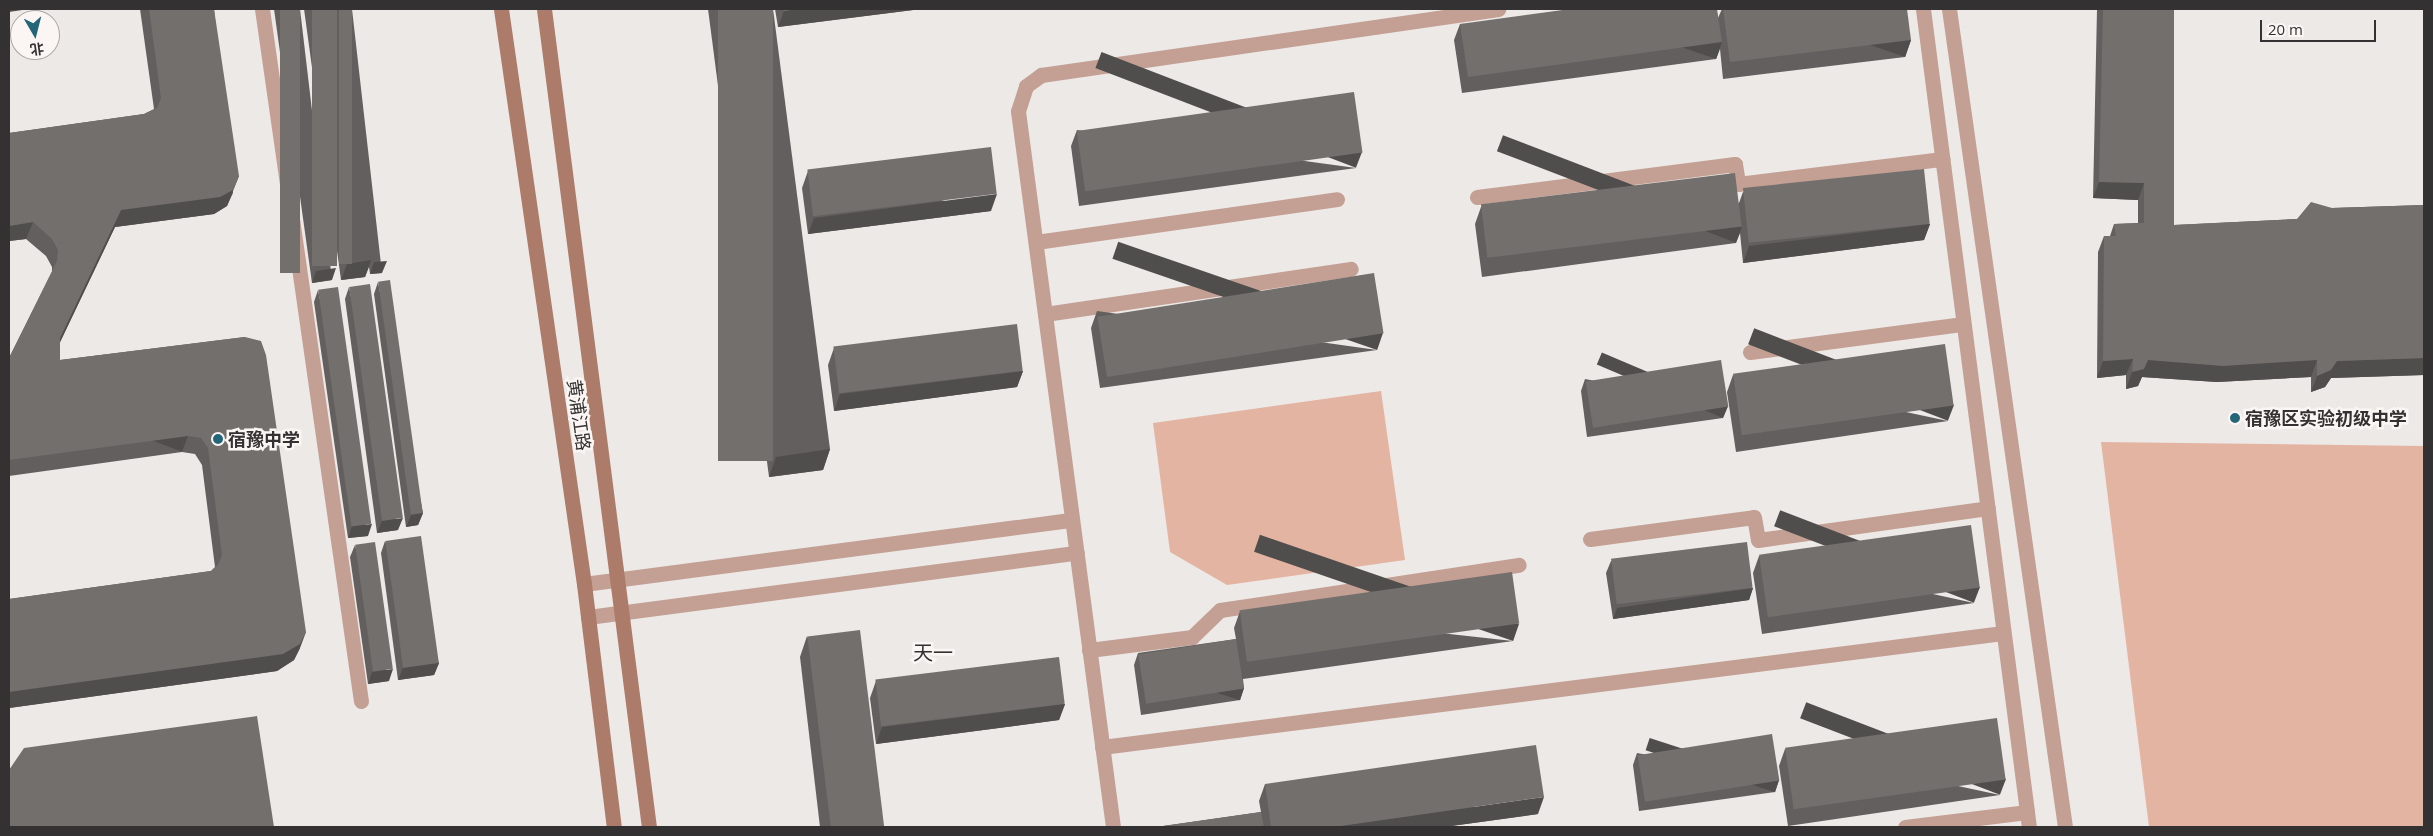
<!DOCTYPE html>
<html>
<head>
<meta charset="utf-8">
<style>
	body { margin:0 }
	#map { position:relative; width:2433px; height:836px; overflow:hidden; background:#ede9e7; font-family:"Open Sans","Noto Sans SC",sans-serif }
	div>[style] { position:absolute }
	.green>* { inset:0; background:#e4b4a3 }
	.lane>* { height:15px; margin:-7.5px; padding:0 7.5px; transform-origin:7.5px; border-radius:7.5px; background:#c3a093 }
	.street>* { height:15px; margin:-7.5px; padding:0 7.5px; transform-origin:7.5px; border-radius:7.5px; background:#c3a093 }
	.secondary>* { height:15px; margin:-7.5px; padding:0 7.5px; transform-origin:7.5px; border-radius:7.5px; background:#ad7b69 }
	.wall>* { inset:0; background:#635f5e }
	.shaded-wall>* { inset:0; background:#504e4c; transform-origin:0 0 }
	.building>* { inset:0; background:#736f6d; transform-origin:0 0 }
	.dots>* { width:14px; height:14px; translate:-50% -50%; box-sizing:border-box; border:2px solid #fbf6f4; border-radius:50% }
	span { translate:-50% -50%; white-space:nowrap; text-align:center; line-height:1.15; -webkit-text-stroke:5px #fbf6f4; paint-order:stroke }
	.street-label { font-size:18px; color:#333131 }
	.poi-label { font-size:18px; color:#333131; font-weight:700 }
	.left { translate:0 -50%; text-align:left }
	.quarter-label { font-size:20px; color:#333131 }
	.frame { position:absolute; inset:0; border:10px solid #333131; pointer-events:none }
	.north { position:absolute; left:10px; top:10px; width:50px; height:50px; box-sizing:border-box; background:#fbf6f4; border:1px solid #aba7a6; border-radius:50%; rotate:172deg; font-size:14px; font-weight:700; line-height:20px; text-align:center; color:#333131 }
	.north::after { content:''; display:block; margin:auto; width:18px; height:22px; background:#236678; clip-path:polygon(50% 0,100% 100%,50% 72%,0 100%) }
	.scale { position:absolute; left:2260px; top:20px; width:116px; height:22px; box-sizing:border-box; border:2px solid #333131; border-top:0; padding-left:6px; font-size:15px; line-height:18px; white-space:nowrap; color:#333131; -webkit-text-stroke:4px #fbf6f4; paint-order:stroke }
</style>
</head>
<body>
<div id="map">
	<div class="green">
		<div style="clip-path:polygon(1381px 391px,1405px 560px,1227px 585px,1170px 552px,1153px 423px)"></div>
		<div style="clip-path:polygon(2101px 442px,2424px 446px,2424px 827px,2149px 827px)"></div>
	</div>
	<div class="lane">
		<div style="left:262px;top:9px;width:699px;rotate:81.86deg"></div>
		<div style="left:1923px;top:9px;width:825px;rotate:82.62deg"></div>
		<div style="left:1477px;top:197px;width:260px;rotate:-7.3deg"></div>
		<div style="left:1735px;top:164px;width:20px;rotate:81deg"></div>
		<div style="left:1738px;top:184px;width:206px;rotate:-7deg"></div>
		<div style="left:1036px;top:242px;width:304px;rotate:-8.1deg"></div>
		<div style="left:1045px;top:314px;width:309px;rotate:-8.4deg"></div>
		<div style="left:1750px;top:352px;width:215px;rotate:-7.5deg"></div>
		<div style="left:1590px;top:539px;width:165px;rotate:-7.6deg"></div>
		<div style="left:1754px;top:517px;width:23px;rotate:80deg"></div>
		<div style="left:1758px;top:540px;width:232px;rotate:-7.9deg"></div>
		<div style="left:584px;top:584px;width:492px;rotate:-7.5deg"></div>
		<div style="left:588px;top:617px;width:493px;rotate:-7.5deg"></div>
		<div style="left:1089px;top:650px;width:104px;rotate:-7.2deg"></div>
		<div style="left:1192px;top:637px;width:39px;rotate:-44deg"></div>
		<div style="left:1220px;top:610px;width:302px;rotate:-8.6deg"></div>
		<div style="left:1102px;top:747px;width:908px;rotate:-7.21deg"></div>
		<div style="left:1113px;top:827px;width:722px;rotate:-97.56deg"></div>
		<div style="left:1018px;top:111px;width:26px;rotate:-72deg"></div>
		<div style="left:1026px;top:86px;width:19px;rotate:-36deg"></div>
		<div style="left:1041px;top:75px;width:462px;rotate:-8.2deg"></div>
		<div style="left:1905px;top:827px;width:123px;rotate:-7deg"></div>
	</div>
	<div class="street">
		<div style="left:1949px;top:9px;width:826px;rotate:81.93deg"></div>
	</div>
	<div class="secondary">
		<div style="left:501px;top:9px;width:581px;rotate:81.79deg"></div>
		<div style="left:584px;top:584px;width:245px;rotate:83deg"></div>
		<div style="left:544px;top:9px;width:825px;rotate:82.69deg"></div>
	</div>
	<div class="wall">
		<div style="clip-path:polygon(140px 9px,214px 9px,233px 193px,227px 206px,214px 214px,115px 227px,60px 342px,60px 360px,245px 337px,300px 648px,294px 660px,277px 671px,9px 708px,9px 599px,211px 571px,215px 567px,202px 465px,195px 454px,182px 452px,9px 476px,9px 358px,52px 272px,52px 267px,46px 256px,26px 239px,9px 241px,9px 133px,144px 114px,154px 109px)"></div>
		<div style="clip-path:polygon(274px 9px,300px 9px,332px 280px,312px 283px)"></div>
		<div style="clip-path:polygon(304px 9px,352px 9px,382px 273px,370px 274px,369px 267px,365px 277px,341px 280px)"></div>
		<div style="clip-path:polygon(708px 9px,773px 9px,830px 449px,823px 470px,769px 477px)"></div>
		<div style="clip-path:polygon(775px 9px,921px 9px,778px 27px)"></div>
		<div style="clip-path:polygon(1722px 9px,1911px 40px,1905px 57px,1723px 79px,1720px 49px,1716px 59px,1462px 93px,1454px 40px,1460px 24px,1718px 18px)"></div>
		<div style="clip-path:polygon(2097px 9px,2174px 9px,2174px 225px,2297px 219px,2332px 208px,2424px 205px,2424px 375px,2331px 378px,2325px 387px,2311px 392px,2311px 377px,2217px 382px,2142px 377px,2138px 386px,2126px 389px,2126px 375px,2097px 378px,2098px 252px,2104px 236px,2110px 236px,2114px 224px,2138px 223px,2138px 200px,2093px 198px)"></div>
		<div style="clip-path:polygon(1077px 130px,1356px 168px,1079px 206px,1071px 146px)"></div>
		<div style="clip-path:polygon(808px 171px,991px 211px,808px 234px,802px 188px)"></div>
		<div style="clip-path:polygon(1743px 192px,1930px 224px,1924px 240px,1743px 263px,1740px 233px,1736px 243px,1482px 277px,1475px 224px,1481px 207px,1739px 203px)"></div>
		<div style="clip-path:polygon(378px 282px,423px 513px,418px 525px,406px 527px,374px 294px)"></div>
		<div style="clip-path:polygon(349px 287px,398px 530px,377px 533px,345px 299px)"></div>
		<div style="clip-path:polygon(318px 290px,368px 536px,348px 538px,314px 302px)"></div>
		<div style="clip-path:polygon(1097px 311px,1377px 350px,1100px 388px,1091px 328px)"></div>
		<div style="clip-path:polygon(834px 348px,1023px 371px,1017px 387px,834px 411px,828px 365px)"></div>
		<div style="clip-path:polygon(1733px 375px,1948px 421px,1736px 452px,1727px 392px)"></div>
		<div style="clip-path:polygon(1585px 379px,1728px 406px,1723px 418px,1587px 437px,1581px 391px)"></div>
		<div style="clip-path:polygon(385px 541px,439px 663px,434px 675px,398px 680px,381px 553px)"></div>
		<div style="clip-path:polygon(355px 545px,389px 681px,368px 684px,350px 557px)"></div>
		<div style="clip-path:polygon(1759px 556px,1974px 603px,1762px 634px,1753px 573px)"></div>
		<div style="clip-path:polygon(1611px 561px,1753px 588px,1749px 600px,1613px 619px,1606px 573px)"></div>
		<div style="clip-path:polygon(1240px 611px,1513px 641px,1243px 679px,1244px 688px,1240px 700px,1141px 715px,1134px 665px,1138px 653px,1236px 639px,1234px 628px)"></div>
		<div style="clip-path:polygon(807px 636px,884px 827px,820px 827px,800px 657px)"></div>
		<div style="clip-path:polygon(876px 681px,1065px 704px,1059px 720px,876px 744px,870px 698px)"></div>
		<div style="clip-path:polygon(1785px 749px,2000px 795px,1788px 826px,1779px 766px)"></div>
		<div style="clip-path:polygon(1637px 753px,1779px 780px,1775px 792px,1639px 811px,1633px 765px)"></div>
		<div style="clip-path:polygon(1265px 784px,1538px 814px,1444px 827px,1162px 827px,1163px 826px,1261px 812px,1259px 801px)"></div>
	</div>
	<div class="shaded-wall">
		<div style="clip-path:polygon(9px 9px,29px 9px,9px 12px)"></div>
		<div style="clip-path:polygon(799px 9px,921px 9px,778px 27px,784px 11px)"></div>
		<div style="left:1911px;top:40px;width:18px;height:182px;rotate:109deg"></div>
		<div style="left:1722px;top:42px;width:18px;height:256px;rotate:109deg"></div>
		<div style="left:1362px;top:152px;width:17px;height:279px;rotate:111deg"></div>
		<div style="clip-path:polygon(239px 176px,227px 206px,214px 214px,115px 227px,54px 355px,60px 338px,121px 210px)"></div>
		<div style="clip-path:polygon(2099px 182px,2144px 183px,2138px 200px,2093px 198px)"></div>
		<div style="clip-path:polygon(997px 194px,991px 211px,808px 234px,814px 218px)"></div>
		<div style="clip-path:polygon(33px 222px,26px 239px,9px 241px,9px 226px)"></div>
		<div style="clip-path:polygon(1930px 224px,1924px 240px,1743px 263px,1749px 246px)"></div>
		<div style="left:1742px;top:227px;width:17px;height:256px;rotate:111deg"></div>
		<div style="clip-path:polygon(371px 260px,365px 277px,341px 280px,347px 264px)"></div>
		<div style="clip-path:polygon(387px 261px,382px 273px,370px 274px,374px 262px)"></div>
		<div style="clip-path:polygon(336px 268px,332px 280px,312px 283px,316px 271px)"></div>
		<div style="left:1383px;top:333px;width:18px;height:280px;rotate:109deg"></div>
		<div style="clip-path:polygon(2424px 358px,2424px 375px,2331px 378px,2325px 387px,2311px 392px,2317px 376px,2337px 361px)"></div>
		<div style="clip-path:polygon(2133px 359px,2126px 375px,2097px 378px,2103px 361px)"></div>
		<div style="clip-path:polygon(2148px 360px,2317px 360px,2311px 377px,2217px 382px,2142px 377px,2138px 386px,2126px 389px,2132px 372px)"></div>
		<div style="clip-path:polygon(1023px 371px,1017px 387px,834px 411px,840px 394px)"></div>
		<div style="left:1954px;top:405px;width:17px;height:214px;rotate:111deg"></div>
		<div style="left:1728px;top:406px;width:13px;height:137px;rotate:113deg"></div>
		<div style="left:188px;top:436px;width:17px;height:181px;rotate:111deg"></div>
		<div style="clip-path:polygon(830px 449px,823px 470px,769px 477px,776px 457px)"></div>
		<div style="clip-path:polygon(423px 513px,418px 525px,406px 527px,411px 515px)"></div>
		<div style="clip-path:polygon(403px 518px,398px 530px,377px 533px,382px 521px)"></div>
		<div style="clip-path:polygon(372px 524px,368px 536px,348px 538px,352px 526px)"></div>
		<div style="left:1980px;top:587px;width:17px;height:214px;rotate:111deg"></div>
		<div style="clip-path:polygon(1753px 588px,1749px 600px,1613px 619px,1617px 608px)"></div>
		<div style="left:1519px;top:624px;width:18px;height:274px;rotate:109deg"></div>
		<div style="clip-path:polygon(306px 632px,300px 648px,294px 660px,277px 671px,9px 708px,9px 692px)"></div>
		<div style="clip-path:polygon(439px 663px,434px 675px,398px 680px,403px 668px)"></div>
		<div style="clip-path:polygon(393px 669px,389px 681px,368px 684px,372px 672px)"></div>
		<div style="left:1244px;top:688px;width:13px;height:100px;rotate:108deg"></div>
		<div style="clip-path:polygon(1065px 704px,1059px 720px,876px 744px,882px 727px)"></div>
		<div style="left:2006px;top:779px;width:17px;height:214px;rotate:111deg"></div>
		<div style="left:1779px;top:780px;width:13px;height:136px;rotate:108deg"></div>
		<div style="clip-path:polygon(1544px 797px,1538px 814px,1444px 827px,1333px 827px)"></div>
	</div>
	<div class="building">
		<div style="clip-path:polygon(149px 9px,214px 9px,239px 176px,233px 190px,220px 197px,121px 210px,60px 338px,60px 360px,245px 337px,261px 341px,266px 355px,306px 632px,300px 644px,283px 654px,9px 692px,9px 599px,211px 571px,218px 565px,222px 555px,208px 448px,201px 438px,188px 436px,9px 460px,9px 358px,57px 261px,58px 250px,52px 239px,33px 222px,9px 226px,9px 133px,144px 114px,157px 108px,161px 98px)"></div>
		<div style="left:280px;top:9px;width:20px;height:264px"></div>
		<div style="left:312px;top:9px;width:25px;height:257px"></div>
		<div style="left:339px;top:9px;width:13px;height:255px"></div>
		<div style="left:718px;top:9px;width:55px;height:452px"></div>
		<div style="clip-path:polygon(784px 9px,799px 9px,784px 11px)"></div>
		<div style="clip-path:polygon(1570px 9px,1717px 9px,1722px 42px,1468px 77px,1460px 24px)"></div>
		<div style="clip-path:polygon(1723px 9px,1907px 9px,1911px 40px,1730px 62px)"></div>
		<div style="clip-path:polygon(2103px 9px,2174px 9px,2174px 225px,2297px 219px,2311px 202px,2332px 208px,2424px 205px,2424px 358px,2337px 361px,2331px 370px,2317px 376px,2317px 360px,2223px 366px,2148px 360px,2144px 369px,2132px 372px,2133px 359px,2103px 361px,2104px 236px,2116px 236px,2114px 224px,2144px 223px,2144px 183px,2099px 182px)"></div>
		<div style="left:1354px;top:92px;width:61px;height:280px;rotate:82deg"></div>
		<div style="left:991px;top:147px;width:47px;height:185px;rotate:83deg"></div>
		<div style="left:1924px;top:169px;width:55px;height:182px;rotate:84deg"></div>
		<div style="left:1735px;top:173px;width:54px;height:256px;rotate:83deg"></div>
		<div style="left:1374px;top:273px;width:61px;height:280px;rotate:81deg"></div>
		<div style="left:390px;top:280px;width:235px;height:12px;rotate:82deg"></div>
		<div style="left:370px;top:284px;width:236px;height:21px;rotate:82deg"></div>
		<div style="left:338px;top:287px;width:239px;height:20px;rotate:82deg"></div>
		<div style="left:1017px;top:324px;width:47px;height:185px;rotate:83deg"></div>
		<div style="left:1945px;top:344px;width:62px;height:214px;rotate:82deg"></div>
		<div style="left:1721px;top:360px;width:47px;height:137px;rotate:81deg"></div>
		<div style="left:1971px;top:525px;width:63px;height:214px;rotate:82deg"></div>
		<div style="left:421px;top:536px;width:128px;height:36px;rotate:82deg"></div>
		<div style="left:375px;top:542px;width:128px;height:20px;rotate:82deg"></div>
		<div style="left:1747px;top:542px;width:46px;height:137px;rotate:83deg"></div>
		<div style="left:1512px;top:572px;width:52px;height:275px;rotate:82deg"></div>
		<div style="left:860px;top:630px;width:198px;height:53px;rotate:83deg"></div>
		<div style="left:1236px;top:639px;width:50px;height:99px;rotate:81deg"></div>
		<div style="left:1059px;top:657px;width:47px;height:185px;rotate:83deg"></div>
		<div style="clip-path:polygon(257px 716px,274px 827px,9px 827px,9px 770px,24px 748px)"></div>
		<div style="left:1997px;top:718px;width:62px;height:214px;rotate:82deg"></div>
		<div style="left:1772px;top:734px;width:47px;height:136px;rotate:81deg"></div>
		<div style="clip-path:polygon(1536px 745px,1544px 797px,1333px 827px,1271px 827px,1265px 784px)"></div>
		<div style="clip-path:polygon(1261px 812px,1264px 827px,1163px 827px,1163px 826px)"></div>
	</div>
	<div class="dots">
		<div style="left:2235px;top:418px;background:#236678"></div>
		<div style="left:218px;top:439px;background:#236678"></div>
	</div>
	<div class="street-label">
		<span style="left:579px;top:415px;rotate:82deg">黄浦江路</span>
	</div>
	<div class="poi-label">
		<span class="left" style="left:2245px;top:418px">宿豫区实验初级中学</span>
		<span class="left" style="left:228px;top:439px">宿豫中学</span>
	</div>
	<div class="quarter-label">
		<span style="left:933px;top:652px">天一</span>
	</div>
	<div class="frame"></div>
	<div class="north">北</div>
	<div class="scale">20 m</div>
</div>
</body>
</html>
